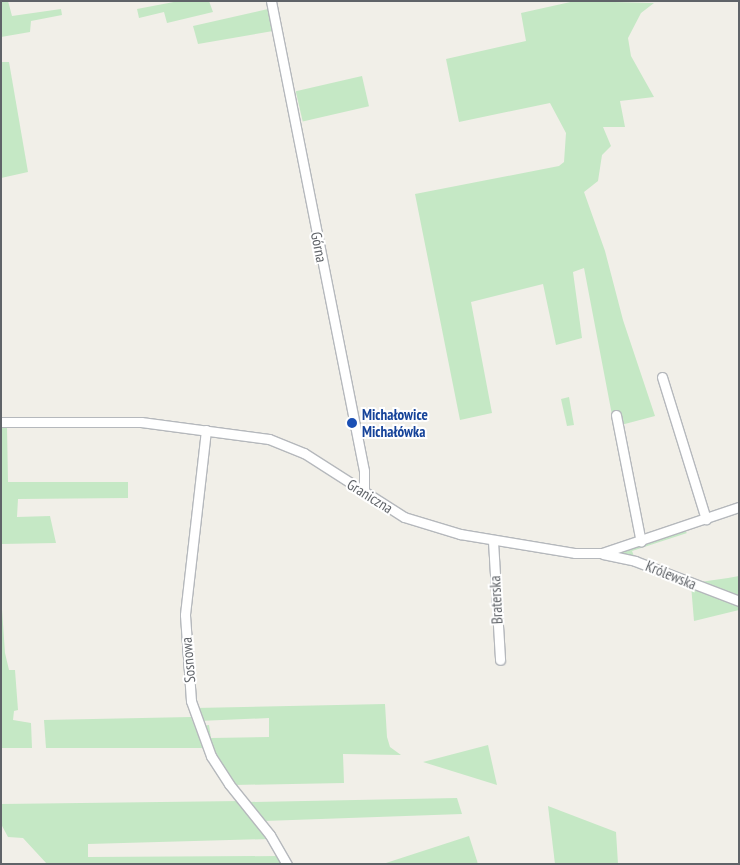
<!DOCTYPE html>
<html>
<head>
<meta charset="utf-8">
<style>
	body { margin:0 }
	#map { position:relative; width:740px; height:865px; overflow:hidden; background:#f1efe8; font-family:"PT Sans Narrow",sans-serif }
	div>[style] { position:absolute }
	.green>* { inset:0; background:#c5e8c5; transform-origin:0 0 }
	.roads { filter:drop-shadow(1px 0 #b5b8bc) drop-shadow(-1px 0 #b5b8bc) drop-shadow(0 1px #b5b8bc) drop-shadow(0 -1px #b5b8bc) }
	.minor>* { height:9px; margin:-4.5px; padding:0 4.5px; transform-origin:4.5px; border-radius:4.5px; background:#fff }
	.dots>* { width:14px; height:14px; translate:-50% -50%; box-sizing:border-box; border:2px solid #fff; border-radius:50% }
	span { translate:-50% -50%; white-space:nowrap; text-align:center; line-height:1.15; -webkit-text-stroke:4px #fff; paint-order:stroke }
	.street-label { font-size:15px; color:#5f6368 }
	.transit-label { font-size:15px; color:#164399; font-weight:700 }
	.left { translate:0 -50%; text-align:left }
	.frame { position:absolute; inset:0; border:2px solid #5f6368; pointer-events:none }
</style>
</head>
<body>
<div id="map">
	<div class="green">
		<div style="clip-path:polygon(1px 1px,8px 1px,12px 16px,61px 9px,62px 15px,31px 21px,30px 32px,1px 37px)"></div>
		<div style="clip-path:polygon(179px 1px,209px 1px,213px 12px,167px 23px,164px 12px,139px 18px,137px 9px)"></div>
		<div style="clip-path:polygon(575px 1px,654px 3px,641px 13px,628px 38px,631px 56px,654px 97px,620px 101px,625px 127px,603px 127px,611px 146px,602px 155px,598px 181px,584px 192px,605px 251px,623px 320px,655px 416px,621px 425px,612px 415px,584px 268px,573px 272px,582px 338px,556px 345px,543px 284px,471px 302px,492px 413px,460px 420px,415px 194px,559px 166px,564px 162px,566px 133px,550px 103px,459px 122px,446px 59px,526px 41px,521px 13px)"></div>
		<div style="clip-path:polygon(268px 9px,273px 31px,198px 44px,193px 26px)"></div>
		<div style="clip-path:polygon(1px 62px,9px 62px,28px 172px,1px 178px)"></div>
		<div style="left:362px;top:76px;width:31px;height:68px;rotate:77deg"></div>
		<div style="clip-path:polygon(569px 397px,574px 425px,567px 426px,561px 399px)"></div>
		<div style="clip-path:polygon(1px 426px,7px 427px,8px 482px,128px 482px,128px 498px,18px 499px,17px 517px,50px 516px,56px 543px,1px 544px)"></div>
		<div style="clip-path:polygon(685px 531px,687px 533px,632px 551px,634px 556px,616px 553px)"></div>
		<div style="clip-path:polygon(739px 576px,739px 598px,700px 582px,728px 578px)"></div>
		<div style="clip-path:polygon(691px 585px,739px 605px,739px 610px,694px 621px)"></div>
		<div style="clip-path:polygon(1px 595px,5px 653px,9px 670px,15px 670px,18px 710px,14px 711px,13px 720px,31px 723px,32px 748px,1px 748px)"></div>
		<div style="clip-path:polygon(385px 704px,387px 737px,390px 747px,401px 755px,343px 754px,344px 783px,234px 785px,224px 774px,201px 726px,209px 725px,211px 738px,269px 737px,269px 718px,199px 721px,195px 708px)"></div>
		<div style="clip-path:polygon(191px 717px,203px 748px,46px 748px,44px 720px)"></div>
		<div style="clip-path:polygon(488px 745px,497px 785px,423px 762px)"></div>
		<div style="clip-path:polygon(457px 798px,462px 814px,264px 821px,248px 802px)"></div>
		<div style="clip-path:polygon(241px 801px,269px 839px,88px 844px,88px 857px,278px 856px,282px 864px,47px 864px,23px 838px,8px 837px,1px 824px,1px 804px)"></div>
		<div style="clip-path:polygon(548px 806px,616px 832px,618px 864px,555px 864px)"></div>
		<div style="left:469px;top:836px;width:28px;height:193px;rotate:72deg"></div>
	</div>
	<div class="roads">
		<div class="minor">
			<div style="left:271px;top:1px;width:479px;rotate:78.8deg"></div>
			<div style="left:364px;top:471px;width:22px;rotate:90deg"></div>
			<div style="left:662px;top:377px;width:149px;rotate:72.8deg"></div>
			<div style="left:616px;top:415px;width:129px;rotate:78.9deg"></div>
			<div style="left:1px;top:422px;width:140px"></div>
			<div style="left:141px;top:422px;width:129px;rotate:7.6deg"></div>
			<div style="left:269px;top:439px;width:38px;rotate:22deg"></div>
			<div style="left:304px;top:453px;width:119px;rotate:32.6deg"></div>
			<div style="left:404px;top:517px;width:59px;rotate:16.9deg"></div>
			<div style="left:460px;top:534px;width:117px;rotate:9.4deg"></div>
			<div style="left:575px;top:553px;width:27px"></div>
			<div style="left:602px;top:553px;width:145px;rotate:-18.6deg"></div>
			<div style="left:206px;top:430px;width:186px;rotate:96.5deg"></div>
			<div style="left:185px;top:615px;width:86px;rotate:86deg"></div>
			<div style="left:191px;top:701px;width:59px;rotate:70deg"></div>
			<div style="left:211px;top:756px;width:33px;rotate:57deg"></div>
			<div style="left:229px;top:784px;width:65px;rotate:51.2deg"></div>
			<div style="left:270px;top:835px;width:34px;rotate:60deg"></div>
			<div style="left:493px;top:541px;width:119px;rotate:86.6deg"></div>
			<div style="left:603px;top:554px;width:33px;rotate:12deg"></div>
			<div style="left:635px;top:561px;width:111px;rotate:21deg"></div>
		</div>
	</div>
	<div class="dots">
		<div style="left:352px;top:423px;background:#1a4fb4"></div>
	</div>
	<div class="street-label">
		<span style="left:319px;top:247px;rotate:79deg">Górna</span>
		<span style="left:370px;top:496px;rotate:32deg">Graniczna</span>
		<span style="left:671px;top:575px;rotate:22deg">Królewska</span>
		<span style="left:496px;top:600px;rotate:-93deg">Braterska</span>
		<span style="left:188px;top:660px;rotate:-95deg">Sosnowa</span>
	</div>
	<div class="transit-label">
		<span class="left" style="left:362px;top:423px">Michałowice<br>Michałówka</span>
	</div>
	<div class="frame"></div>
</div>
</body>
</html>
